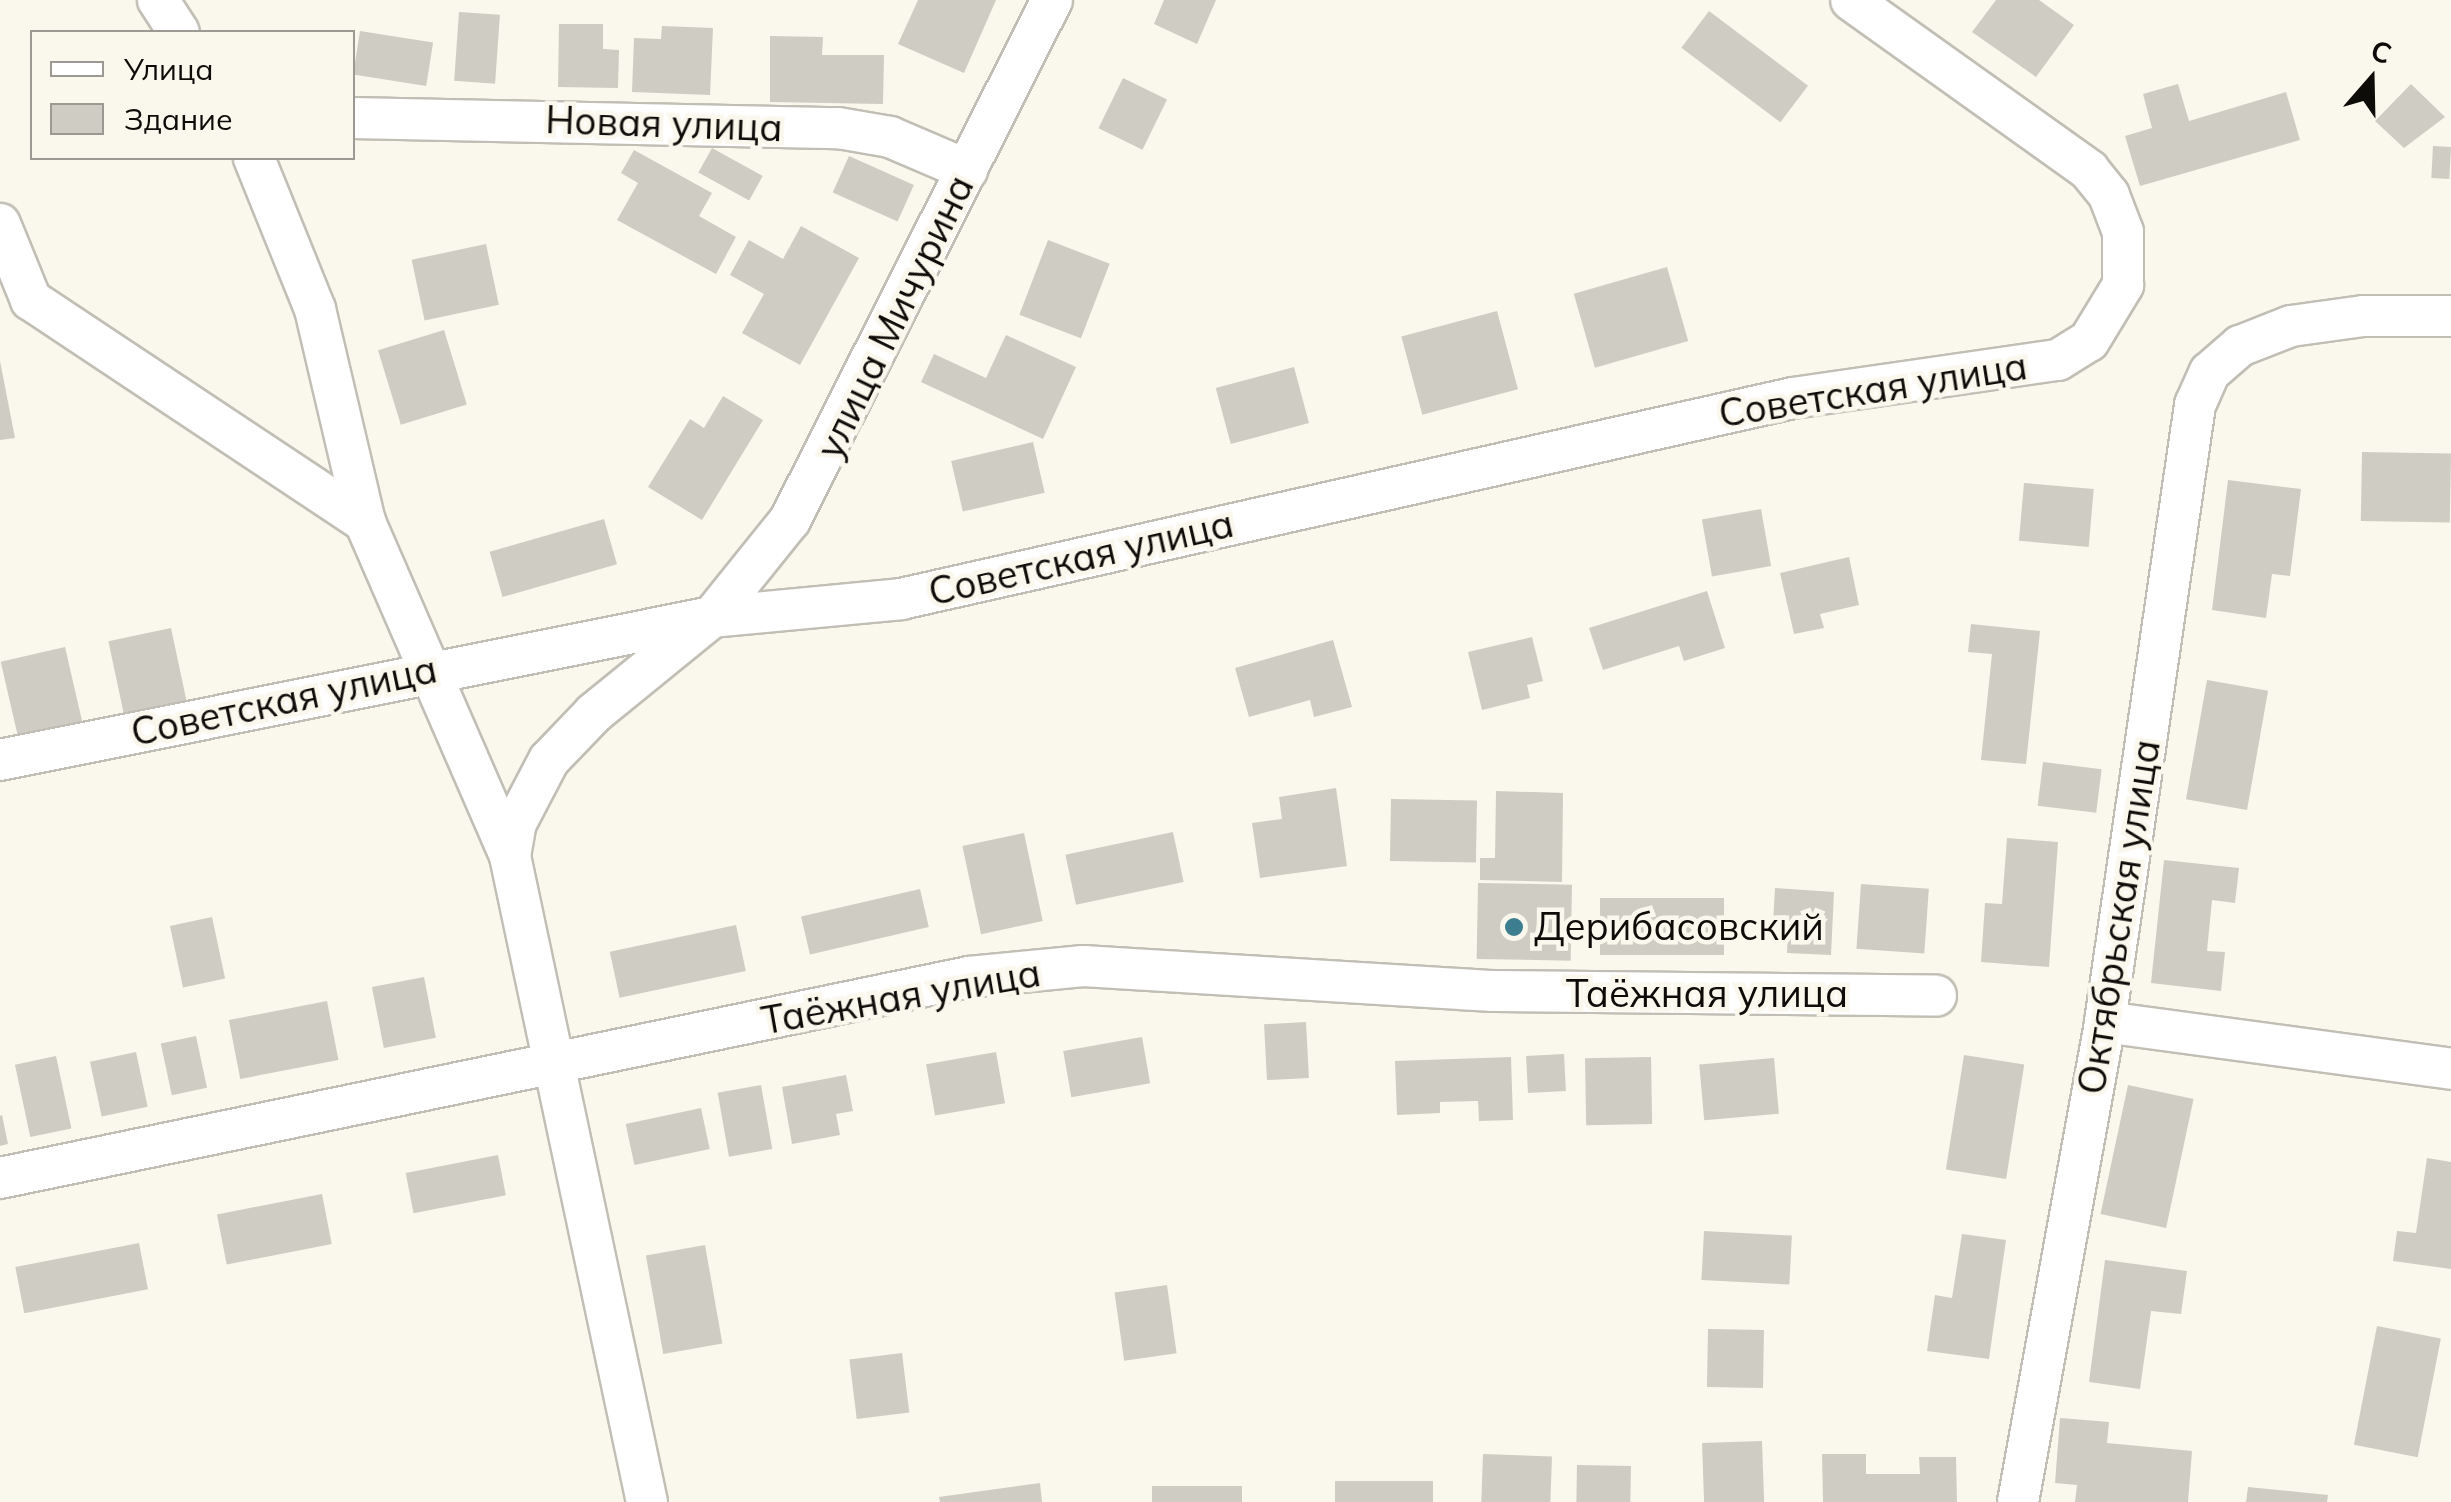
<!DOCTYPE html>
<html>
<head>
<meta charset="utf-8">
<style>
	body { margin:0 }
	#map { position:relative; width:2451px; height:1502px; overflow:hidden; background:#faf7ed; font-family:Mulish,sans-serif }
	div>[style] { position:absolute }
	.building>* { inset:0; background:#cfcdc3; transform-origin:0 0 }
	.roads { filter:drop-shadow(2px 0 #c1bfb5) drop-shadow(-2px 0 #c1bfb5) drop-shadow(0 2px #c1bfb5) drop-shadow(0 -2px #c1bfb5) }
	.minor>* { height:40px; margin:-20px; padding:0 20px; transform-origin:20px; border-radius:20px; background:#fff }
	.dots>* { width:28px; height:28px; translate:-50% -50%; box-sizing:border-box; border:5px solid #faf7ed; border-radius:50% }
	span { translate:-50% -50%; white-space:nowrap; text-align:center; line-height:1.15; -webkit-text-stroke:9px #faf7ed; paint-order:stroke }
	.street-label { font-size:38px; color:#0d0c09 }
	.poi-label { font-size:38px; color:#0d0c09 }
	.left { translate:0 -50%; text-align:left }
	.legend { position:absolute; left:30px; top:30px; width:325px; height:130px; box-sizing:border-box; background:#faf7ed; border:2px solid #9b9992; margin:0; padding:12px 18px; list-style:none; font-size:30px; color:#0d0c09 }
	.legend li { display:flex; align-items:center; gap:20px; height:50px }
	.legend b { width:50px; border:2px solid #9b9992 }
	.north { position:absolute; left:2321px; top:30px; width:100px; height:100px; -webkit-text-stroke:8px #faf7ed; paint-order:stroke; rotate:20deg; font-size:28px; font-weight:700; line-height:40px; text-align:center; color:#0d0c09 }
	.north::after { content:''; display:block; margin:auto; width:35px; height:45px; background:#0d0c09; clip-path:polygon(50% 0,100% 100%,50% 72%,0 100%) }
</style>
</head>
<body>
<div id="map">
	<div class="building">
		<div style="clip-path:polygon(918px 0,996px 0,964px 73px,898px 44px)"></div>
		<div style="clip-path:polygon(1164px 0,1216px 0,1197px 44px,1154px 24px)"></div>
		<div style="clip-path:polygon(1996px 0,2039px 0,2074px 25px,2036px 77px,1972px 32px)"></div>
		<div style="left:1709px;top:11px;width:124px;height:46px;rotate:37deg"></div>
		<div style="left:459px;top:12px;width:41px;height:69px;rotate:4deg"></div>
		<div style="clip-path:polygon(559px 24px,603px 24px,603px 49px,619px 50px,618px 88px,558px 87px)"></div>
		<div style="clip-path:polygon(662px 26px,713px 28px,710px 95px,632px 92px,634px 38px,661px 39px)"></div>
		<div style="left:360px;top:31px;width:74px;height:44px;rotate:9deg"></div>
		<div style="clip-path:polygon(770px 36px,823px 37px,822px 55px,884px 55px,883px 104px,770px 102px)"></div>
		<div style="left:1123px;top:78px;width:49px;height:56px;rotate:26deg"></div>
		<div style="clip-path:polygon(2178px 84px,2189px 121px,2286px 92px,2300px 140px,2140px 186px,2125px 136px,2152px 128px,2143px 94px)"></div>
		<div style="clip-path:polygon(2411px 84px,2445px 117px,2404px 148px,2375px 121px)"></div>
		<div style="left:2433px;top:146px;width:18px;height:32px;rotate:3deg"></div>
		<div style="left:712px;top:148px;width:58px;height:28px;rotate:29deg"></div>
		<div style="clip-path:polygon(634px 150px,712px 193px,699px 216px,736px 237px,716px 274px,617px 220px,638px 183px,621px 173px)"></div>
		<div style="left:849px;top:156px;width:71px;height:40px;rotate:24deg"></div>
		<div style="clip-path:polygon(801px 226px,859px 258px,800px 365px,742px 333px,764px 294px,730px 275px,749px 240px,783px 259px)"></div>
		<div style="left:1048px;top:240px;width:66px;height:80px;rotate:21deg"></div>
		<div style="left:486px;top:244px;width:62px;height:76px;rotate:78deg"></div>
		<div style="left:1667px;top:267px;width:77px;height:97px;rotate:74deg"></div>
		<div style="left:1497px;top:311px;width:81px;height:99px;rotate:75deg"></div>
		<div style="left:444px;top:330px;width:78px;height:69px;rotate:73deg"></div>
		<div style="clip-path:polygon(1006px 335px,1076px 367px,1043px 439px,921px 382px,934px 354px,986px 378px)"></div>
		<div style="clip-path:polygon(0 361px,15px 438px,0 440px)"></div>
		<div style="left:1294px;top:367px;width:58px;height:81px;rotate:75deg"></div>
		<div style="clip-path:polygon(723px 396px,763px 420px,702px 520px,648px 487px,690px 419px,704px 428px)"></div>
		<div style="left:1033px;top:442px;width:52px;height:84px;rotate:77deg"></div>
		<div style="left:2362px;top:452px;width:89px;height:69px;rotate:1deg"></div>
		<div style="clip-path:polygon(2228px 480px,2301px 489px,2290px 576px,2272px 574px,2266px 618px,2212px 610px)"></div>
		<div style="left:2024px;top:483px;width:70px;height:58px;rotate:5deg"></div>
		<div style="left:1761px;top:509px;width:58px;height:60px;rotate:80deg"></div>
		<div style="left:604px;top:519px;width:47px;height:119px;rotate:74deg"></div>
		<div style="clip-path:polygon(1849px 557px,1859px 605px,1820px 614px,1824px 628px,1794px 634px,1780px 573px)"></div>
		<div style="clip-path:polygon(1707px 591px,1725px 648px,1684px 661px,1679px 646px,1603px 670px,1589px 628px)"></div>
		<div style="clip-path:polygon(1971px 624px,2040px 631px,2026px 764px,1981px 760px,1992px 654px,1968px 652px)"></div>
		<div style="left:171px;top:628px;width:75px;height:64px;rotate:78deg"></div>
		<div style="clip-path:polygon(1532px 637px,1543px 681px,1527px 685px,1530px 698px,1482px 710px,1468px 652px)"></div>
		<div style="clip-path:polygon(1333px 640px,1352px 707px,1314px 717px,1310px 700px,1249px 717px,1235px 668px)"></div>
		<div style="left:65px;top:647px;width:81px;height:66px;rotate:77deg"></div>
		<div style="left:2207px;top:680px;width:62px;height:121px;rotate:10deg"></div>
		<div style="left:2043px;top:762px;width:59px;height:44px;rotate:7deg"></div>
		<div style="clip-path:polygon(1336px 788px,1347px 866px,1260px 878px,1252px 823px,1282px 819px,1279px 797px)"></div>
		<div style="clip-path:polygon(1496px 791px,1563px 793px,1562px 882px,1480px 880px,1480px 858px,1495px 858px)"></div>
		<div style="left:1391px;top:799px;width:86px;height:62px;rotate:1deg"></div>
		<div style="left:1173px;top:832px;width:51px;height:110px;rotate:78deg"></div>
		<div style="left:1024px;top:833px;width:90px;height:63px;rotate:78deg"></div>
		<div style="clip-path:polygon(2007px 838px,2058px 842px,2049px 967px,1981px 962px,1985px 903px,2002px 904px)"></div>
		<div style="clip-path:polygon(2164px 860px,2239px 868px,2235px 903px,2212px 900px,2207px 951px,2225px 952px,2221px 991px,2151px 983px)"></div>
		<div style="left:1478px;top:883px;width:94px;height:76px;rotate:1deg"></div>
		<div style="left:1861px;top:884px;width:68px;height:65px;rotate:4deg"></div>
		<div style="clip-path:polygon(1775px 888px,1834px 892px,1831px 955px,1787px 953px,1788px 924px,1773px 923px)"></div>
		<div style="left:920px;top:889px;width:39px;height:122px;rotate:77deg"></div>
		<div style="left:1724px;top:898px;width:57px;height:124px;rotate:90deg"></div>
		<div style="left:212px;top:917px;width:63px;height:43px;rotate:78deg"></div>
		<div style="left:736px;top:925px;width:47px;height:129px;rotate:78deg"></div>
		<div style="left:424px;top:977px;width:62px;height:53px;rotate:79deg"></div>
		<div style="left:327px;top:1001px;width:60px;height:100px;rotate:79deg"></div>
		<div style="left:1306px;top:1022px;width:56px;height:42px;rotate:87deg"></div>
		<div style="left:196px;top:1036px;width:53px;height:36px;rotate:78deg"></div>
		<div style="left:1142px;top:1037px;width:47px;height:80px;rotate:80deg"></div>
		<div style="left:136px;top:1052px;width:56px;height:47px;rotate:78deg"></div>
		<div style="left:996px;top:1052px;width:52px;height:71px;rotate:80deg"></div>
		<div style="left:1564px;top:1054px;width:37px;height:38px;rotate:87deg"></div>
		<div style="left:1964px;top:1055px;width:61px;height:116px;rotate:9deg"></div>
		<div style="left:56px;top:1056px;width:74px;height:42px;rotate:78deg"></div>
		<div style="clip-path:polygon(1511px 1057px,1513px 1120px,1479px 1121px,1478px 1101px,1440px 1102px,1440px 1113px,1397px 1115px,1395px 1061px)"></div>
		<div style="left:1651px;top:1057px;width:67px;height:66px;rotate:89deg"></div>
		<div style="left:1774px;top:1058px;width:56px;height:75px;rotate:85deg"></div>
		<div style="clip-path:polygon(846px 1075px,853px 1111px,836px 1114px,840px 1135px,792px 1144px,782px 1087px)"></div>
		<div style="left:761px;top:1085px;width:65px;height:44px;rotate:80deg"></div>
		<div style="left:2128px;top:1085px;width:67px;height:132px;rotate:12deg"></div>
		<div style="left:701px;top:1108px;width:42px;height:77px;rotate:78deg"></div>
		<div style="clip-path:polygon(2px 1115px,8px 1144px,0 1146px,0 1116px)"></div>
		<div style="left:498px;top:1155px;width:41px;height:94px;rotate:79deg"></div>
		<div style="clip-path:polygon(2427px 1158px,2451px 1162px,2451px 1269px,2393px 1261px,2397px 1231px,2416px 1233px)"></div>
		<div style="left:322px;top:1194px;width:51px;height:107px;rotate:79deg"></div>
		<div style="left:1704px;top:1231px;width:88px;height:49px;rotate:3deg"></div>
		<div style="clip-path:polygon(1962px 1234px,2006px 1240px,1989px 1359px,1927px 1351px,1935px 1295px,1952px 1298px)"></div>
		<div style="left:139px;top:1243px;width:47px;height:126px;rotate:79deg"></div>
		<div style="left:705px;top:1245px;width:100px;height:60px;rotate:80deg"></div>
		<div style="clip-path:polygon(2105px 1260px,2187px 1271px,2181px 1314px,2151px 1311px,2140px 1389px,2089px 1382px)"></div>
		<div style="left:1167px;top:1285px;width:69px;height:53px;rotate:82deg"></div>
		<div style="left:2377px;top:1326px;width:65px;height:121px;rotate:11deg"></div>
		<div style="left:1708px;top:1329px;width:56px;height:58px;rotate:1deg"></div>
		<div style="left:902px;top:1353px;width:60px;height:53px;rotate:83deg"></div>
		<div style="clip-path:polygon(2060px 1418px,2109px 1422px,2107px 1443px,2192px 1451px,2188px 1502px,2075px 1502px,2077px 1485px,2055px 1483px)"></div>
		<div style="left:1762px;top:1441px;width:61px;height:60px;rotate:88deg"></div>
		<div style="left:1483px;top:1454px;width:69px;height:48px;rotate:2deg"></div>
		<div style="clip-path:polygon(1822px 1454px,1866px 1454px,1866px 1474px,1920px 1474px,1919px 1457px,1956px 1457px,1957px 1502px,1823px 1502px)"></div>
		<div style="left:1577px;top:1465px;width:54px;height:37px;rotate:1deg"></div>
		<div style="left:1433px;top:1481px;width:21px;height:98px;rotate:90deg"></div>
		<div style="clip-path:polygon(1040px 1483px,1042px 1502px,940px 1502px,939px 1497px)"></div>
		<div style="left:1242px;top:1486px;width:16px;height:90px;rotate:90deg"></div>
		<div style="clip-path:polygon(2248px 1487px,2328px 1495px,2327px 1502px,2246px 1502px)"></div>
	</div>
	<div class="roads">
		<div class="minor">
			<div style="left:158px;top:0;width:38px;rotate:57deg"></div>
			<div style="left:352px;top:118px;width:486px;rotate:1.2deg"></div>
			<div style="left:838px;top:128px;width:53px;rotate:9.8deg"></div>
			<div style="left:890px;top:137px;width:84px;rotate:23.2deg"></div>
			<div style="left:254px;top:158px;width:163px;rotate:68deg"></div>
			<div style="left:315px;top:309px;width:219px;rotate:76.8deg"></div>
			<div style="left:0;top:224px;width:82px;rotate:67.8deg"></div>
			<div style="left:31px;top:300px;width:401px;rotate:33.6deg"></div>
			<div style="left:365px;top:522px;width:364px;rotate:66.5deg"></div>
			<div style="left:510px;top:856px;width:660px;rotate:78.03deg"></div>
			<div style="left:0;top:760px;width:726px;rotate:-11.36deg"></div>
			<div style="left:712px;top:617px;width:190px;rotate:-5.4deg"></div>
			<div style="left:901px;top:599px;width:914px;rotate:-12.7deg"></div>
			<div style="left:1793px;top:398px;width:268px;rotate:-8.2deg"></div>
			<div style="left:2058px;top:360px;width:36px;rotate:-32deg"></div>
			<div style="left:2089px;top:341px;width:66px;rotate:-58.7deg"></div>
			<div style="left:2123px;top:285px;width:53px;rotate:-90deg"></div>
			<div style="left:2123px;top:232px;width:40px;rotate:-111deg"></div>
			<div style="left:2109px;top:195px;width:32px;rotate:-129deg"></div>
			<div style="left:2089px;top:170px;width:292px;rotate:-144.5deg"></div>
			<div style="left:510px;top:856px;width:34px;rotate:-80deg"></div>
			<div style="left:516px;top:823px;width:71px;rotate:-62.4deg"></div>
			<div style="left:549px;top:760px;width:65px;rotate:-46.2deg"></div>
			<div style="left:594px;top:713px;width:152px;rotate:-39.1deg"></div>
			<div style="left:712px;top:617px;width:124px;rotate:-51.2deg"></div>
			<div style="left:790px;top:520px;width:582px;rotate:-63.26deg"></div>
			<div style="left:2105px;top:1022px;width:349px;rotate:7.7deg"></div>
			<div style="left:0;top:1178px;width:990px;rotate:-11.72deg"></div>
			<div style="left:969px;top:977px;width:115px;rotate:-5.5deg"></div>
			<div style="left:1083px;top:966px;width:411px;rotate:3.5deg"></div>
			<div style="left:1493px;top:991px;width:443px;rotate:0.6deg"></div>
			<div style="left:2018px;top:1502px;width:488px;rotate:-79.7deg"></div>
			<div style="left:2105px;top:1022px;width:624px;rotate:-81.7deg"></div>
			<div style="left:2195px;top:405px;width:36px;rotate:-66deg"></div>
			<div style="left:2210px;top:372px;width:40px;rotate:-41deg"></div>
			<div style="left:2240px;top:346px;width:55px;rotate:-21.4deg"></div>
			<div style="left:2291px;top:326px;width:73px;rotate:-7.9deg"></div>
			<div style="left:2363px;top:316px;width:88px"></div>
		</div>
	</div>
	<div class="dots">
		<div style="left:1514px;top:927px;background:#3c7d90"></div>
	</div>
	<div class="street-label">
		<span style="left:664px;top:124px;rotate:2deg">Новая улица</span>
		<span style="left:895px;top:317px;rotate:-64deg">улица Мичурина</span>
		<span style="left:1873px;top:390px;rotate:-9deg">Советская улица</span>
		<span style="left:1081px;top:558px;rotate:-13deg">Советская улица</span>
		<span style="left:284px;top:701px;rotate:-12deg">Советская улица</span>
		<span style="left:2119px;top:917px;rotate:-81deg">Октябрьская улица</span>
		<span style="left:1707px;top:994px">Таёжная улица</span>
		<span style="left:901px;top:997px;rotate:-10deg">Таёжная улица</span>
	</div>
	<div class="poi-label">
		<span class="left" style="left:1534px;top:927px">Дерибасовский</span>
	</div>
	<ul class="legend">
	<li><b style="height:12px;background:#fff"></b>Улица</li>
	<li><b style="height:28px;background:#cfcdc3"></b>Здание</li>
	</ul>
	<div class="north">С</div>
</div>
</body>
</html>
